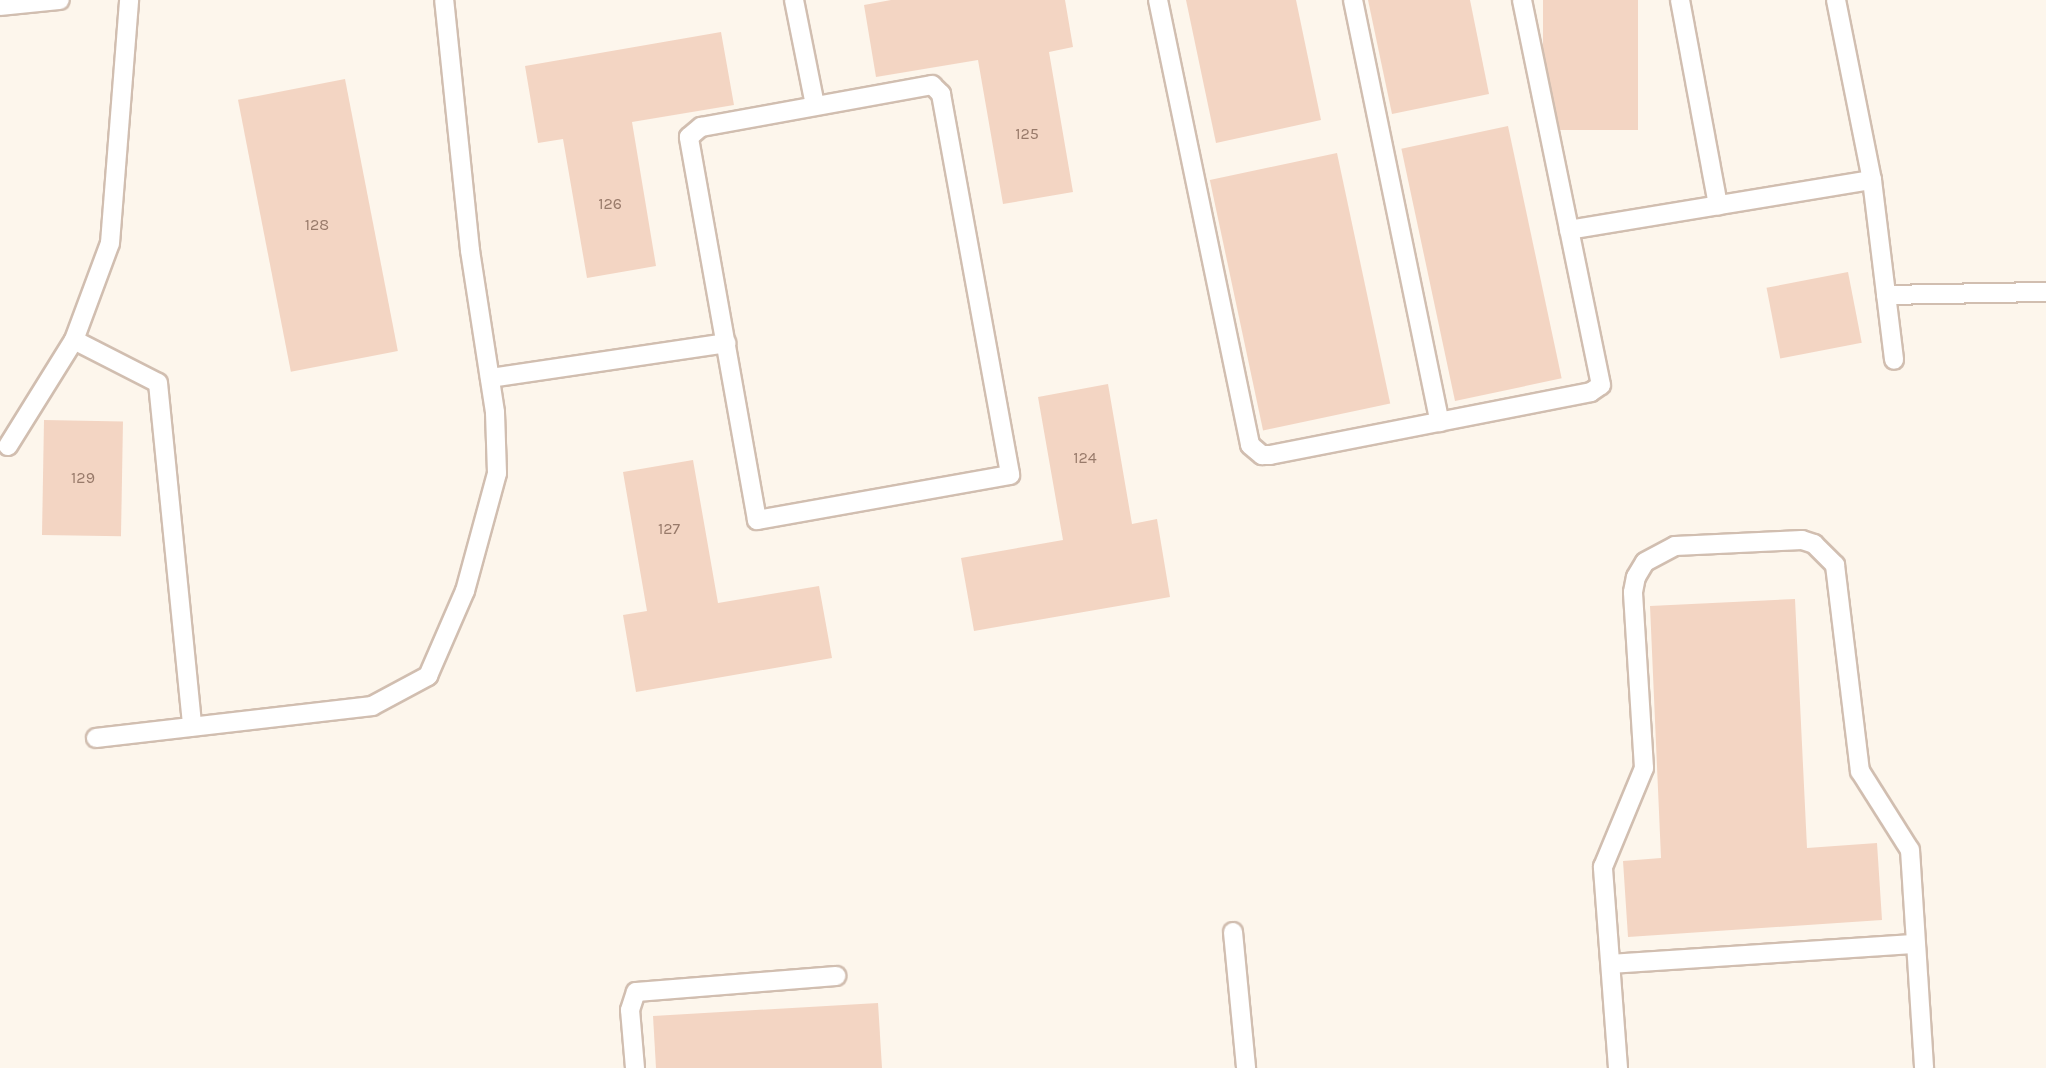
<!DOCTYPE html>
<html>
<head>
<meta charset="utf-8">
<style>
	body { margin:0 }
	#map { position:relative; width:2046px; height:1068px; overflow:hidden; background:#fdf6ec; font-family:Karla,sans-serif }
	div>[style] { position:absolute }
	.building>* { inset:0; background:#f3d5c3; transform-origin:0 0 }
	.roads { filter:drop-shadow(2px 0 #d1beb0) drop-shadow(-2px 0 #d1beb0) drop-shadow(0 2px #d1beb0) drop-shadow(0 -2px #d1beb0) }
	.service>* { height:18px; margin:-9px; padding:0 9px; transform-origin:9px; border-radius:9px; background:#fff }
	span { translate:-50% -50%; white-space:nowrap; text-align:center; line-height:1.15; -webkit-text-stroke:5px #fffaf3; paint-order:stroke }
	.number-label { font-size:16px; color:#987a6a }
	.number-label span { -webkit-text-stroke-width:0 }
</style>
</head>
<body>
<div id="map">
	<div class="building">
		<div style="clip-path:polygon(891px 0,1065px 0,1073px 47px,1049px 52px,1073px 192px,1003px 204px,978px 60px,876px 77px,864px 5px)"></div>
		<div style="clip-path:polygon(1186px 0,1296px 0,1321px 120px,1216px 143px)"></div>
		<div style="clip-path:polygon(1368px 0,1470px 0,1489px 94px,1392px 114px)"></div>
		<div style="left:1543px;top:0;width:95px;height:130px"></div>
		<div style="clip-path:polygon(721px 32px,734px 105px,632px 122px,656px 266px,587px 278px,563px 139px,538px 143px,525px 66px)"></div>
		<div style="left:345px;top:79px;width:277px;height:109px;rotate:79deg"></div>
		<div style="left:1508px;top:126px;width:258px;height:109px;rotate:78deg"></div>
		<div style="left:1337px;top:153px;width:256px;height:130px;rotate:78deg"></div>
		<div style="left:1848px;top:272px;width:72px;height:83px;rotate:79deg"></div>
		<div style="clip-path:polygon(1108px 384px,1132px 524px,1157px 519px,1170px 597px,974px 631px,961px 558px,1063px 540px,1038px 397px)"></div>
		<div style="left:44px;top:420px;width:79px;height:115px;rotate:1deg"></div>
		<div style="clip-path:polygon(693px 460px,718px 603px,819px 586px,832px 658px,636px 692px,623px 615px,647px 611px,623px 472px)"></div>
		<div style="clip-path:polygon(1795px 599px,1807px 848px,1877px 843px,1882px 920px,1628px 937px,1623px 861px,1661px 858px,1650px 606px)"></div>
		<div style="clip-path:polygon(878px 1003px,882px 1068px,656px 1068px,653px 1016px)"></div>
	</div>
	<div class="roads">
		<div class="service">
			<div style="left:794px;top:0;width:107px;rotate:78.7deg"></div>
			<div style="left:1158px;top:0;width:454px;rotate:78.3deg"></div>
			<div style="left:1250px;top:445px;width:16px;rotate:40deg"></div>
			<div style="left:1262px;top:455px;width:8px"></div>
			<div style="left:1270px;top:455px;width:327px;rotate:-11.1deg"></div>
			<div style="left:1591px;top:392px;width:12px;rotate:-35deg"></div>
			<div style="left:1601px;top:385px;width:393px;rotate:-101.6deg"></div>
			<div style="left:1353px;top:0;width:431px;rotate:78.4deg"></div>
			<div style="left:1680px;top:0;width:209px;rotate:79.5deg"></div>
			<div style="left:1836px;top:0;width:184px;rotate:78.7deg"></div>
			<div style="left:1872px;top:180px;width:181px;rotate:83deg"></div>
			<div style="left:0;top:6px;width:60px;rotate:-5.7deg"></div>
			<div style="left:932px;top:85px;width:13px;rotate:45deg"></div>
			<div style="left:941px;top:94px;width:387px;rotate:79.7deg"></div>
			<div style="left:1010px;top:475px;width:257px;rotate:169.9deg"></div>
			<div style="left:757px;top:520px;width:389px;rotate:-100.1deg"></div>
			<div style="left:689px;top:137px;width:16px;rotate:-40deg"></div>
			<div style="left:701px;top:127px;width:235px;rotate:-10.3deg"></div>
			<div style="left:1569px;top:230px;width:307px;rotate:-9.4deg"></div>
			<div style="left:1886px;top:295px;width:160px;rotate:-1.1deg"></div>
			<div style="left:74px;top:340px;width:94px;rotate:27.1deg"></div>
			<div style="left:158px;top:383px;width:345px;rotate:84.3deg"></div>
			<div style="left:490px;top:378px;width:239px;rotate:-8.4deg"></div>
			<div style="left:8px;top:446px;width:125px;rotate:-58.1deg"></div>
			<div style="left:74px;top:340px;width:103px;rotate:-69.6deg"></div>
			<div style="left:110px;top:243px;width:244px;rotate:-85.5deg"></div>
			<div style="left:96px;top:738px;width:278px;rotate:-6.6deg"></div>
			<div style="left:372px;top:706px;width:64px;rotate:-28.2deg"></div>
			<div style="left:428px;top:676px;width:93px;rotate:-66.5deg"></div>
			<div style="left:465px;top:591px;width:122px;rotate:-74.8deg"></div>
			<div style="left:497px;top:473px;width:61px;rotate:-91.9deg"></div>
			<div style="left:495px;top:412px;width:164px;rotate:-98.8deg"></div>
			<div style="left:470px;top:250px;width:251px;rotate:-95.9deg"></div>
			<div style="left:1233px;top:932px;width:137px;rotate:84.5deg"></div>
			<div style="left:1611px;top:964px;width:305px;rotate:-3.8deg"></div>
			<div style="left:635px;top:1068px;width:58px;rotate:-94.9deg"></div>
			<div style="left:630px;top:1010px;width:19px;rotate:-72deg"></div>
			<div style="left:636px;top:992px;width:201px;rotate:-4.6deg"></div>
			<div style="left:1618px;top:1068px;width:202px;rotate:-94.3deg"></div>
			<div style="left:1603px;top:867px;width:107px;rotate:-67.5deg"></div>
			<div style="left:1644px;top:768px;width:176px;rotate:-93.6deg"></div>
			<div style="left:1633px;top:592px;width:15px;rotate:-79deg"></div>
			<div style="left:1636px;top:577px;width:17px;rotate:-59deg"></div>
			<div style="left:1645px;top:562px;width:34px;rotate:-28deg"></div>
			<div style="left:1675px;top:546px;width:127px;rotate:-2.7deg"></div>
			<div style="left:1802px;top:540px;width:13px;rotate:18deg"></div>
			<div style="left:1814px;top:544px;width:30px;rotate:45deg"></div>
			<div style="left:1835px;top:565px;width:208px;rotate:83.1deg"></div>
			<div style="left:1860px;top:771px;width:93px;rotate:57.7deg"></div>
			<div style="left:1910px;top:850px;width:218px;rotate:86.3deg"></div>
		</div>
	</div>
	<div class="number-label">
		<span style="left:1027px;top:134px">125</span>
		<span style="left:610px;top:204px">126</span>
		<span style="left:317px;top:225px">128</span>
		<span style="left:1085px;top:458px">124</span>
		<span style="left:83px;top:478px">129</span>
		<span style="left:669px;top:529px">127</span>
	</div>
</div>
</body>
</html>
